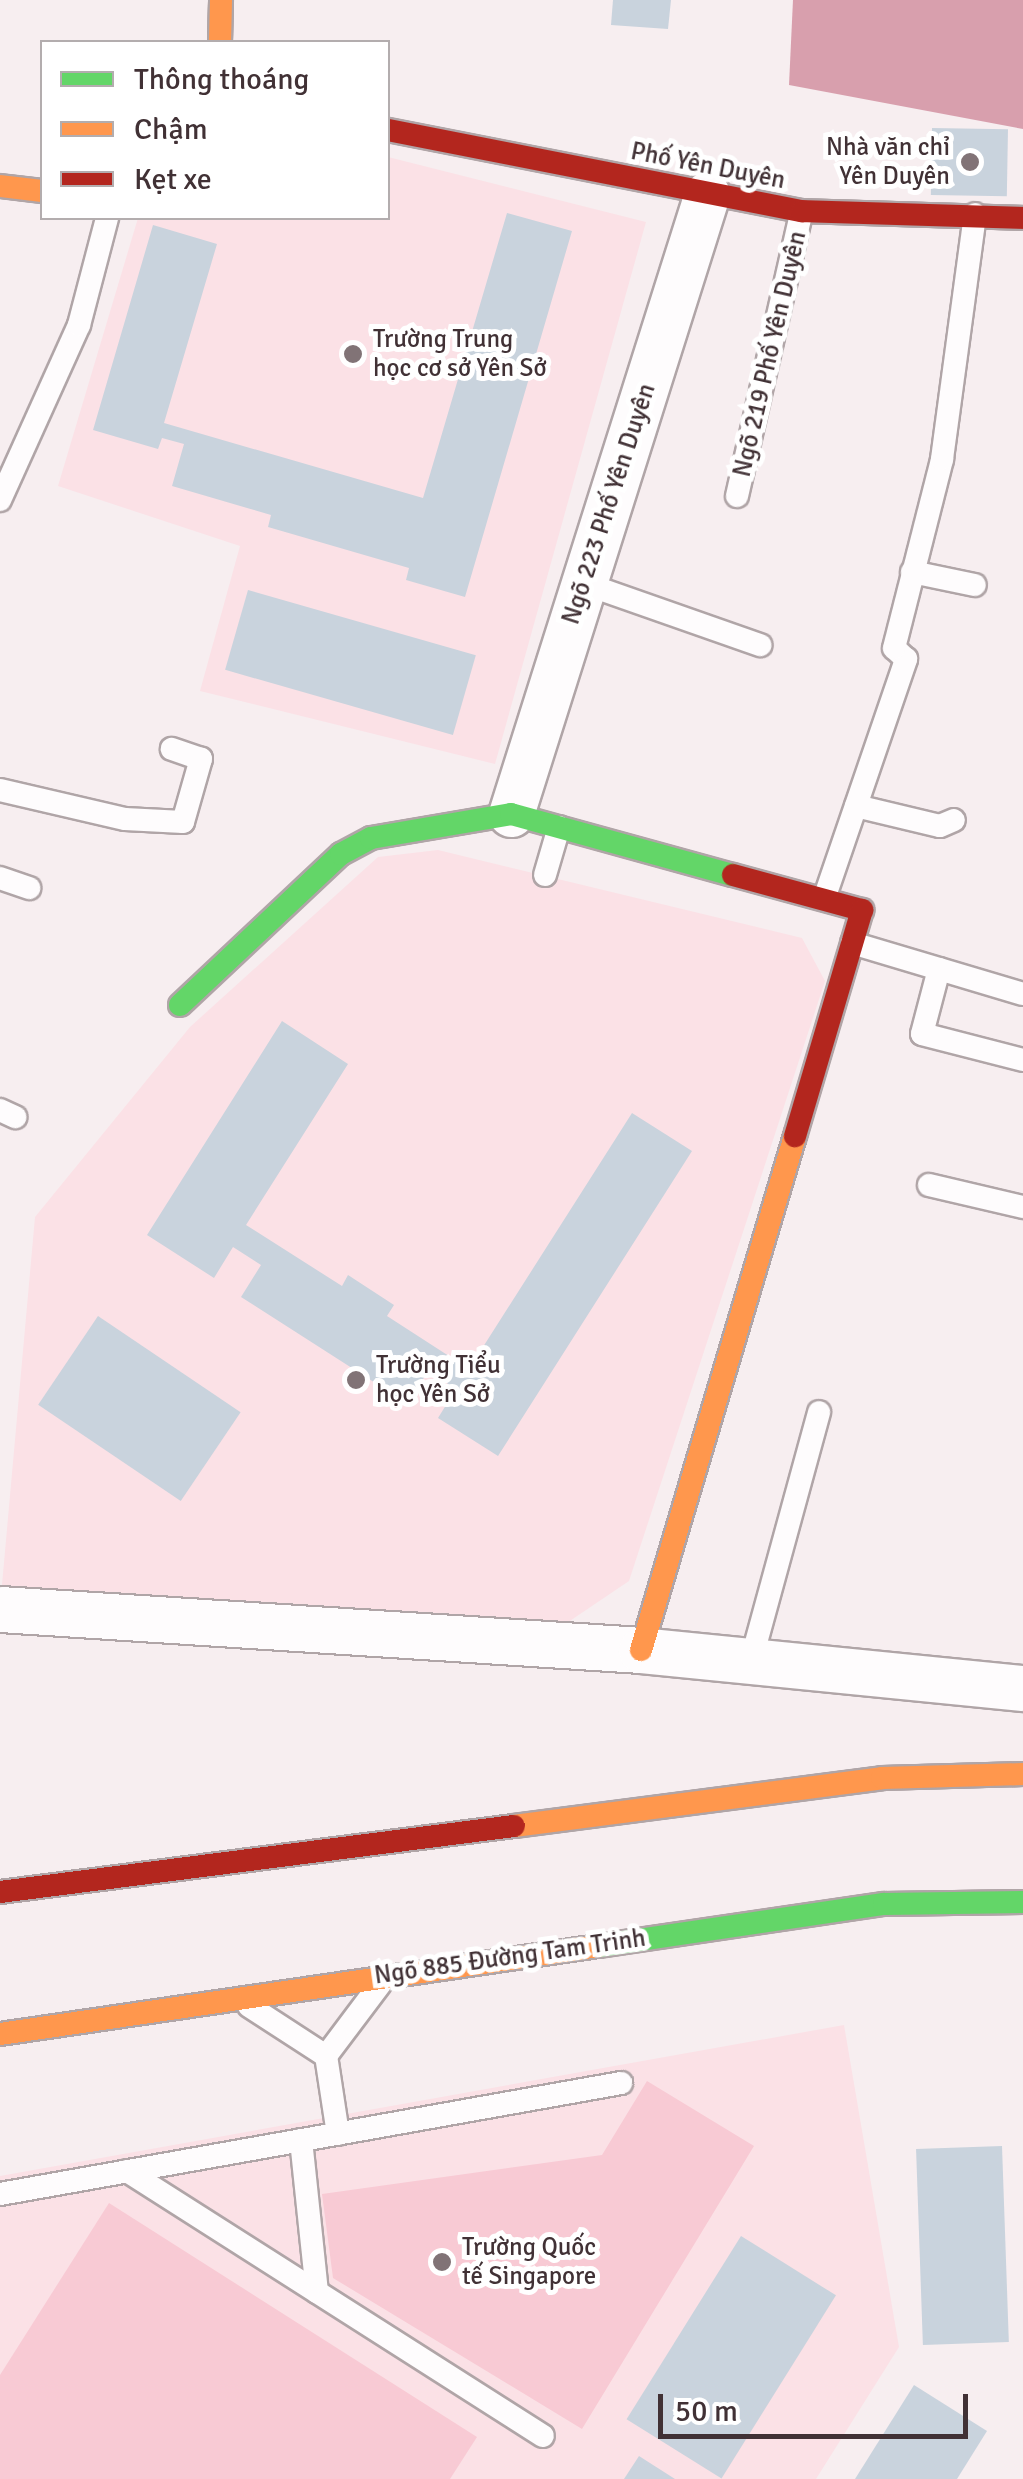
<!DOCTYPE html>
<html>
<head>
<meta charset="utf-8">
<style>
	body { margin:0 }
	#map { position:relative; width:1023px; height:2479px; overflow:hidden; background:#f7eef0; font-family:Signika,sans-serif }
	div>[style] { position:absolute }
	.built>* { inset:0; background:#fbe1e6 }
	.green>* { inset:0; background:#f8cad4 }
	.water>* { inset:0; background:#d89fad }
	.building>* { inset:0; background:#c9d3dd; transform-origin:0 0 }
	.roads { filter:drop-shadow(2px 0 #b0a5a7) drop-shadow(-2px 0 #b0a5a7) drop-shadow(0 2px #b0a5a7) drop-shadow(0 -2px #b0a5a7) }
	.lane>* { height:22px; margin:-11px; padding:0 11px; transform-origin:11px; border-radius:11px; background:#fefcfd }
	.street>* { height:45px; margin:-22.5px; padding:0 22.5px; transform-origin:22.5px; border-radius:22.5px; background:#fefcfd }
	.fast>* { height:22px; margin:-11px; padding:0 11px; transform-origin:11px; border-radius:11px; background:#63d668 }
	.slow>* { height:22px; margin:-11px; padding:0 11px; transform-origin:11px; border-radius:11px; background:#ff974d }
	.jam>* { height:22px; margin:-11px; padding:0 11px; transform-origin:11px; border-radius:11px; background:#b3261e }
	.dots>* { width:28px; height:28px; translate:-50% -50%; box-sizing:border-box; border:5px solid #fff; border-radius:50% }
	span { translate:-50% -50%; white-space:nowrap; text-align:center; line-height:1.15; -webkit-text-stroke:10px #fff; paint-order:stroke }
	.poi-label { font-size:25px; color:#413135 }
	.right { translate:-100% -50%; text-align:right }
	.left { translate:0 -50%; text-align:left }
	.street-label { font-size:25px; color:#413135 }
	.legend { position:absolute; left:40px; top:40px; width:350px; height:180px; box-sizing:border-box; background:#fff; border:2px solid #b3adae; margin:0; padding:12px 18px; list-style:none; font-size:30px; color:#413135 }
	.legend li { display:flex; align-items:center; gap:20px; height:50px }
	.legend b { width:50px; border:2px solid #b3adae }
	.scale { position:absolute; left:658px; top:2394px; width:310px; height:45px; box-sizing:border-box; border:5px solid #413135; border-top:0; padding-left:12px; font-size:30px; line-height:35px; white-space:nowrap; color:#413135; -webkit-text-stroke:8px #fff; paint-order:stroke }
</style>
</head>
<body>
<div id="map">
	<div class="built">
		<div style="clip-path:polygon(388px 157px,646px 222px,495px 764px,200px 691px,240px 546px,58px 486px,138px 218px,388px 218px)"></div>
		<div style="clip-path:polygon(438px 850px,802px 938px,825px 981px,629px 1581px,552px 1633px,0 1607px,35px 1217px,190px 1027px,378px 857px)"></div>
		<div style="clip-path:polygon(844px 2025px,899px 2347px,816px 2479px,0 2479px,0 2176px)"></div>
	</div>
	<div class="green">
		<div style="clip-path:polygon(647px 2081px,754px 2146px,582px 2429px,333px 2278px,322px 2194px,602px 2155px)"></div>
		<div style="clip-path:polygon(109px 2203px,477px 2437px,450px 2479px,0 2479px,0 2375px)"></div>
	</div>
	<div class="water">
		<div style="clip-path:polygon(793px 0,1023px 0,1023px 129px,789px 85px)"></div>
	</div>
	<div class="building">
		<div style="clip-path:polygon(613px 0,671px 0,668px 29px,611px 25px)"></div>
		<div style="left:932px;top:128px;width:76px;height:67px;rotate:1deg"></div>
		<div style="clip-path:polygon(507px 213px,572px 231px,465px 597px,406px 580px,409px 568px,268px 527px,271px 515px,172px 486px,184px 444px,162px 438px,158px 449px,93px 430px,153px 225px,217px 244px,164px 423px,423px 498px)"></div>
		<div style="left:248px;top:590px;width:237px;height:83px;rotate:16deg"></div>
		<div style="clip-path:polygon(282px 1021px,348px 1064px,246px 1225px,342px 1286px,348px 1275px,394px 1305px,387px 1316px,469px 1369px,632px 1113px,692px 1151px,498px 1456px,438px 1418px,456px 1389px,428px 1371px,408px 1404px,241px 1297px,261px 1265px,233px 1247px,214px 1278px,147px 1235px)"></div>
		<div style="left:98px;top:1316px;width:172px;height:107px;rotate:34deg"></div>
		<div style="left:1002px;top:2146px;width:196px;height:86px;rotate:88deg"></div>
		<div style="left:741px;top:2236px;width:112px;height:216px;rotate:32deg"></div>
		<div style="clip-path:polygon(914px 2385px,987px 2431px,957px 2479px,855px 2479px)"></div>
		<div style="clip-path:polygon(639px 2456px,675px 2479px,624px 2479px)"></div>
	</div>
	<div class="roads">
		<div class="lane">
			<div style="left:737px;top:496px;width:292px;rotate:-77.2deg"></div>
			<div style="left:0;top:500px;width:192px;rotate:-65.7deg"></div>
			<div style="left:79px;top:325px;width:111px;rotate:-75.3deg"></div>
			<div style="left:912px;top:572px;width:64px;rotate:11.7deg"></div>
			<div style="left:583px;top:583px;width:188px;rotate:19.3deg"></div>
			<div style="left:0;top:790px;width:128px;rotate:13.1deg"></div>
			<div style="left:125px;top:819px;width:58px;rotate:3deg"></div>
			<div style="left:183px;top:822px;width:66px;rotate:-74.1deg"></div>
			<div style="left:201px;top:759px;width:31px;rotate:-161deg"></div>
			<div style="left:856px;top:806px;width:86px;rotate:13.4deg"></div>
			<div style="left:940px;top:826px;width:15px;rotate:-23deg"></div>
			<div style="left:545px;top:875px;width:50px;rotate:-73.7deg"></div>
			<div style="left:0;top:878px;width:31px;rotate:19deg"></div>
			<div style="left:824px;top:899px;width:254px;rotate:-71.1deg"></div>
			<div style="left:906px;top:659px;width:16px;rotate:-137deg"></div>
			<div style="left:894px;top:648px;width:195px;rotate:-75.7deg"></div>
			<div style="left:942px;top:459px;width:247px;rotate:-82.3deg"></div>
			<div style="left:852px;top:943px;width:178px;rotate:16.6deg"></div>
			<div style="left:939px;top:969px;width:67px;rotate:104.7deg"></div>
			<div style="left:922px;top:1034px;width:104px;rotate:14.4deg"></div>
			<div style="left:0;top:1110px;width:17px;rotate:25deg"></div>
			<div style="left:929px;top:1185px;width:97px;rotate:13.2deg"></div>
			<div style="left:751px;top:1661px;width:258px;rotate:-74.7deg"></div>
			<div style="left:249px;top:2006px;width:92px;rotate:33deg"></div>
			<div style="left:338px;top:2134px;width:79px;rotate:-98.7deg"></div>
			<div style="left:326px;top:2056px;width:90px;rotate:-53.1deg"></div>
			<div style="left:301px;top:2140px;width:153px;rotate:84deg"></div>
			<div style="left:127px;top:2171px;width:493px;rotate:32.5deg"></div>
			<div style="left:0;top:2194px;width:631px;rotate:-10.13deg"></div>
		</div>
		<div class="street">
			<div style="left:511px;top:814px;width:650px;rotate:-72.46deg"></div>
			<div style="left:0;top:1609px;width:642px;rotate:3.66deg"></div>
			<div style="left:641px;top:1650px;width:384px;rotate:5.7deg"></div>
		</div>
		<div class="fast">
			<div style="left:180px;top:1005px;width:221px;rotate:-43.2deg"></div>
			<div style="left:341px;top:854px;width:34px;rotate:-28deg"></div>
			<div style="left:371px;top:838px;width:142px;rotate:-9.7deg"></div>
			<div style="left:511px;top:814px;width:230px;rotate:15.4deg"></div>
			<div style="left:598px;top:1946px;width:289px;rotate:-8.4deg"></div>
			<div style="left:884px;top:1904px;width:139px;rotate:-0.8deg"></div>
		</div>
		<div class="slow">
			<div style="left:220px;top:42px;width:42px;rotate:-88.6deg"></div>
			<div style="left:0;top:186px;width:42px;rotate:6.8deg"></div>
			<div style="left:641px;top:1650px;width:537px;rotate:-73.32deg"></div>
			<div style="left:514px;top:1826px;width:371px;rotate:-7.4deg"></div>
			<div style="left:882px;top:1778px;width:141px;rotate:-1.6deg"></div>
			<div style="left:0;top:2034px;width:604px;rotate:-8.37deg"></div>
		</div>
		<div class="jam">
			<div style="left:388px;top:130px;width:422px;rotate:11.1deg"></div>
			<div style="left:802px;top:211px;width:221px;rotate:1.8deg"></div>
			<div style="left:733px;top:875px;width:134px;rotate:15.2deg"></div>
			<div style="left:862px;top:910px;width:236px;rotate:106.5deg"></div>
			<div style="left:0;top:1892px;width:518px;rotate:-7.32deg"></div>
		</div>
	</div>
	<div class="dots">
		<div style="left:970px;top:162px;background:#817376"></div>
		<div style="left:353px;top:354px;background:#817376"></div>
		<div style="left:356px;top:1380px;background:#817376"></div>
		<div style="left:442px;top:2262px;background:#817376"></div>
	</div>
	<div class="poi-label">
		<span class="right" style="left:950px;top:162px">Nhà văn chỉ<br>Yên Duyên</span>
		<span class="left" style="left:373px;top:354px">Trường Trung<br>học cơ sở Yên Sở</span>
		<span class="left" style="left:376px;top:1380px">Trường Tiểu<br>học Yên Sở</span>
		<span class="left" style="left:462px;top:2262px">Trường Quốc<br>tế Singapore</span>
	</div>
	<div class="street-label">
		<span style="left:708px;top:166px;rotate:11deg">Phố Yên Duyên</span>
		<span style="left:770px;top:354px;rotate:-77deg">Ngõ 219 Phố Yên Duyên</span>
		<span style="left:609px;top:504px;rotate:-72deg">Ngõ 223 Phố Yên Duyên</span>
		<span style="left:510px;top:1957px;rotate:-8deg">Ngõ 885 Đường Tam Trinh</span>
	</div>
	<ul class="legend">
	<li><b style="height:12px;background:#63d668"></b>Thông thoáng</li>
	<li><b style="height:12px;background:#ff974d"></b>Chậm</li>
	<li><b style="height:12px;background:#b3261e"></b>Kẹt xe</li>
	</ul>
	<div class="scale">50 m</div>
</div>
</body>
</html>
